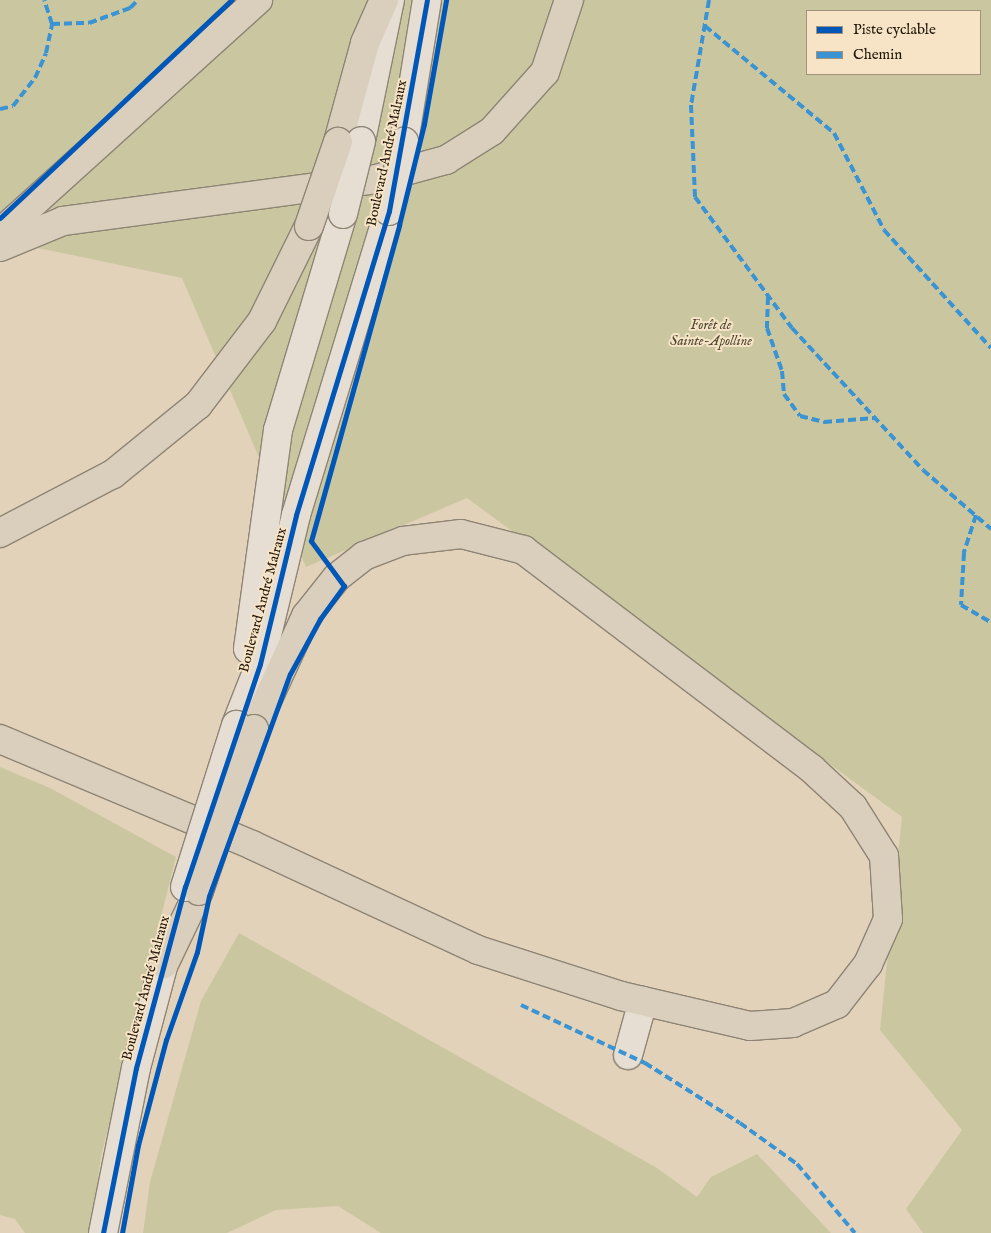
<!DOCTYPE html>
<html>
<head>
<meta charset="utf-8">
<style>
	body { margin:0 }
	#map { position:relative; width:991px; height:1233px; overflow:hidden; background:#e2d2b9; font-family:"IM FELL English",serif }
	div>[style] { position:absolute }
	.green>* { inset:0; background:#cac7a0 }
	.roads { filter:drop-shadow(1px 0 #8e8475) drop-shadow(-1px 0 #8e8475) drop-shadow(0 1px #8e8475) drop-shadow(0 -1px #8e8475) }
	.minor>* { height:28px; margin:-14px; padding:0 14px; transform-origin:14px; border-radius:14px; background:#e6ded2 }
	.major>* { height:28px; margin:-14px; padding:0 14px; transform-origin:14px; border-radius:14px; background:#dacfbd }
	.bridges { filter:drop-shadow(1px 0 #8e8475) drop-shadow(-1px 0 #8e8475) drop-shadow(0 1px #8e8475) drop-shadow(0 -1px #8e8475) }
	.minor-bridge>* { height:28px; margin:-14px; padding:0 14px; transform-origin:14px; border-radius:14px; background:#e6ded2 }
	.major-bridge>* { height:28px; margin:-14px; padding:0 14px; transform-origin:14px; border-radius:14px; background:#dacfbd }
	.quiet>* { height:4px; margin-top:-2px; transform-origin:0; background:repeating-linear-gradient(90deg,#3a93d2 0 8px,transparent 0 12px) }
	.cycleway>* { height:5px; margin:-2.5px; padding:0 2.5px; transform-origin:2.5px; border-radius:2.5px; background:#0057b8 }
	span { translate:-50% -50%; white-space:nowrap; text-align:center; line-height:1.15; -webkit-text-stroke:4px #f7e4c6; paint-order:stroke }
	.street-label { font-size:14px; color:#20160a }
	.park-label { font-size:14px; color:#4d4831; font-style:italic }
	.legend { position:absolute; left:806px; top:10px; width:175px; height:65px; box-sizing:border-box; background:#f7e4c6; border:1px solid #a1927b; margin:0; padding:6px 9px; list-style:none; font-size:15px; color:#20160a }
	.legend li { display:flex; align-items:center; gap:10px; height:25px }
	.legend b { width:25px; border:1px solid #a1927b }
</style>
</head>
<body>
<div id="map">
	<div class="green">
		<div style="clip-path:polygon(evenodd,0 0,991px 0,991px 1233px,923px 1233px,906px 1209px,962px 1130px,880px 1030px,902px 817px,467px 498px,306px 567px,182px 278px,0 240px,0 0,807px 11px,980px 11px,980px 74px,807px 74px,807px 11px)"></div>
		<div style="clip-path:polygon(0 767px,50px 788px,176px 857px,101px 1156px,91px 1233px,25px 1233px,15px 1219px,0 1215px)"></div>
		<div style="clip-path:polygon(239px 933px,657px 1168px,697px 1197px,711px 1177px,757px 1154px,831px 1233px,381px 1233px,338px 1206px,276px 1210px,227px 1233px,143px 1233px,150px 1182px,201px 1001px)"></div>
	</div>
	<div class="roads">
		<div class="minor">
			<div style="left:361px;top:141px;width:144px;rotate:-78.4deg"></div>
			<div style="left:404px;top:142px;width:144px;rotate:-80.8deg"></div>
			<div style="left:248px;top:649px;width:221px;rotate:-82.2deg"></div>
			<div style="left:278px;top:430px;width:226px;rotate:-73.3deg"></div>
			<div style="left:236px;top:725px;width:66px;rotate:-68.5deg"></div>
			<div style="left:260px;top:664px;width:153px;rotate:-76.4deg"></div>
			<div style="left:296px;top:515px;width:318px;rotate:-73deg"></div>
			<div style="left:628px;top:1055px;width:56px;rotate:-74.5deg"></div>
			<div style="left:103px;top:1233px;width:168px;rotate:-78.7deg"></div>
			<div style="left:136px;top:1068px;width:132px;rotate:-75.1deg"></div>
		</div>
		<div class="major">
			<div style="left:338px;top:142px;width:103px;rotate:-74.7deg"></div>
			<div style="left:365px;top:43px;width:47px;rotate:-66.2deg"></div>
			<div style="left:0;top:233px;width:348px;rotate:-42.1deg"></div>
			<div style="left:0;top:247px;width:68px;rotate:-22.4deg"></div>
			<div style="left:63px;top:221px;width:316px;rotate:-7.6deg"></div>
			<div style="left:376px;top:179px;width:73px;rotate:-15.2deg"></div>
			<div style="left:446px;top:160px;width:54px;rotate:-32.2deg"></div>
			<div style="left:492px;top:131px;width:79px;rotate:-48.1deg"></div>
			<div style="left:545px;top:72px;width:76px;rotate:-71.6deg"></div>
			<div style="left:0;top:533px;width:127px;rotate:-27.6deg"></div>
			<div style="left:113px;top:474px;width:109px;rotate:-39.1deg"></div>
			<div style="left:198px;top:405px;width:106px;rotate:-52.7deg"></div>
			<div style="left:262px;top:321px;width:106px;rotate:-63.7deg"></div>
			<div style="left:0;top:739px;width:273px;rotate:22.8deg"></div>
			<div style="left:252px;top:845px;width:249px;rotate:24.9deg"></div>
			<div style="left:478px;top:950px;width:150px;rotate:17.8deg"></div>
			<div style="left:621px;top:996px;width:132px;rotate:13.1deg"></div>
			<div style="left:750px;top:1026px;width:43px;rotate:-4deg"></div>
			<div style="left:793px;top:1023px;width:48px;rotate:-23.4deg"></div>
			<div style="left:837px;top:1004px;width:51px;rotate:-52.2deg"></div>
			<div style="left:868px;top:964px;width:49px;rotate:-66deg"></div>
			<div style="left:888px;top:919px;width:63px;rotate:-93.6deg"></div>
			<div style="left:884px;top:856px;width:58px;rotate:-122.3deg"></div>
			<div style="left:853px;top:807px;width:56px;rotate:-137.2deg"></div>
			<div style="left:812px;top:769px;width:362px;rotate:-142.8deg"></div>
			<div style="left:524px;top:550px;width:65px;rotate:-165.7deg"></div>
			<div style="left:461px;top:534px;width:58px;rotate:173.1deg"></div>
			<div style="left:403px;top:541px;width:42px;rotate:159deg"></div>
			<div style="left:364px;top:556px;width:34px;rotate:142deg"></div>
			<div style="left:337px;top:577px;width:50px;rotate:128.5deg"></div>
			<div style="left:306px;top:616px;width:124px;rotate:114.7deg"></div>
			<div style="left:164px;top:964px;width:81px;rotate:-64.4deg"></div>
		</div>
	</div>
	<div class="bridges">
		<div class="minor-bridge">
			<div style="left:389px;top:211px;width:71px;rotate:-77.7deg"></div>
			<div style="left:343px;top:214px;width:75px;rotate:-76.1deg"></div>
			<div style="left:185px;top:887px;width:170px;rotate:-72.5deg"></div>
		</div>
		<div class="major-bridge">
			<div style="left:309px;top:226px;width:89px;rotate:-71deg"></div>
			<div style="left:199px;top:891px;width:171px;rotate:-71.2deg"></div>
		</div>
	</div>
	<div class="quiet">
		<div style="left:709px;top:0;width:107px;rotate:99.7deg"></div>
		<div style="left:691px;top:105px;width:92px;rotate:87.5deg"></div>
		<div style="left:695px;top:197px;width:163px;rotate:53.5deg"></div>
		<div style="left:792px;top:328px;width:193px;rotate:47.3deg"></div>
		<div style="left:923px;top:470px;width:90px;rotate:40.9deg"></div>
		<div style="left:52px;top:24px;width:37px;rotate:-2deg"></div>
		<div style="left:89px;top:23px;width:44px;rotate:-20.1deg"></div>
		<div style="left:130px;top:8px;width:11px;rotate:-45deg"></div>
		<div style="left:705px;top:26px;width:168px;rotate:39.7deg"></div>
		<div style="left:834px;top:133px;width:109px;rotate:62.7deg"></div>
		<div style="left:884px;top:230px;width:159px;rotate:47.8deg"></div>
		<div style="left:0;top:109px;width:13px;rotate:-13deg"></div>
		<div style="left:13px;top:106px;width:36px;rotate:-52deg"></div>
		<div style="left:35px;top:78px;width:27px;rotate:-66deg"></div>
		<div style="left:46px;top:53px;width:30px;rotate:-78deg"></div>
		<div style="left:52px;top:24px;width:25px;rotate:-108deg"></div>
		<div style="left:768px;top:297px;width:31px;rotate:92deg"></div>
		<div style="left:767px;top:328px;width:46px;rotate:70.8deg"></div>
		<div style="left:782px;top:371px;width:23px;rotate:85deg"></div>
		<div style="left:784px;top:394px;width:27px;rotate:54deg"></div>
		<div style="left:800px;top:416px;width:25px;rotate:14deg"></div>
		<div style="left:824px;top:422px;width:51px;rotate:-4.5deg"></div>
		<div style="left:976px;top:515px;width:40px;rotate:108deg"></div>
		<div style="left:964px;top:553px;width:52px;rotate:93.3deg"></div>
		<div style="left:961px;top:605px;width:34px;rotate:30deg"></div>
		<div style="left:521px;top:1005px;width:137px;rotate:25.1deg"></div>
		<div style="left:645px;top:1063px;width:112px;rotate:32.3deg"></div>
		<div style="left:740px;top:1123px;width:70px;rotate:35.7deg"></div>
		<div style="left:797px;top:1164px;width:90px;rotate:50deg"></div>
	</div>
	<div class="cycleway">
		<div style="left:0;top:218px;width:318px;rotate:-43.3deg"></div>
		<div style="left:103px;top:1233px;width:168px;rotate:-78.7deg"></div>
		<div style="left:136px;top:1068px;width:188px;rotate:-74.9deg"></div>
		<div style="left:185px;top:887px;width:235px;rotate:-71.4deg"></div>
		<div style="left:260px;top:664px;width:153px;rotate:-76.4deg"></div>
		<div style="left:296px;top:515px;width:318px;rotate:-73deg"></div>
		<div style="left:389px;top:211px;width:214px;rotate:-79.8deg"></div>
		<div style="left:122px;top:1233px;width:89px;rotate:-79.7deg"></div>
		<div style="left:138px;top:1145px;width:109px;rotate:-75.1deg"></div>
		<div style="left:166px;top:1040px;width:93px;rotate:-70.6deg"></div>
		<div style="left:197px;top:952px;width:57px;rotate:-77.9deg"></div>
		<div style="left:209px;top:896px;width:236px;rotate:-70deg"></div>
		<div style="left:290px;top:674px;width:63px;rotate:-61.4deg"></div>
		<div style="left:320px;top:619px;width:41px;rotate:-54deg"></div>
		<div style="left:344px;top:586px;width:56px;rotate:-126.3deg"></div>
		<div style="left:311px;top:541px;width:328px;rotate:-74.4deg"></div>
		<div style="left:399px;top:225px;width:104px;rotate:-76.1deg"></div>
		<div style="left:424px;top:124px;width:126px;rotate:-79.9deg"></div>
	</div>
	<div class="street-label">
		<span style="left:387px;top:153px;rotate:-78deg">Boulevard André Malraux</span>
		<span style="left:263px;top:600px;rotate:-75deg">Boulevard André Malraux</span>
		<span style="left:146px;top:988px;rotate:-75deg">Boulevard André Malraux</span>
	</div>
	<div class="park-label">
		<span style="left:711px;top:333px">Forêt de<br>Sainte-Apolline</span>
	</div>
	<ul class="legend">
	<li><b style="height:6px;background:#0057b8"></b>Piste cyclable</li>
	<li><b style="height:6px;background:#3a93d2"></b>Chemin</li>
	</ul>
</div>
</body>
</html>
